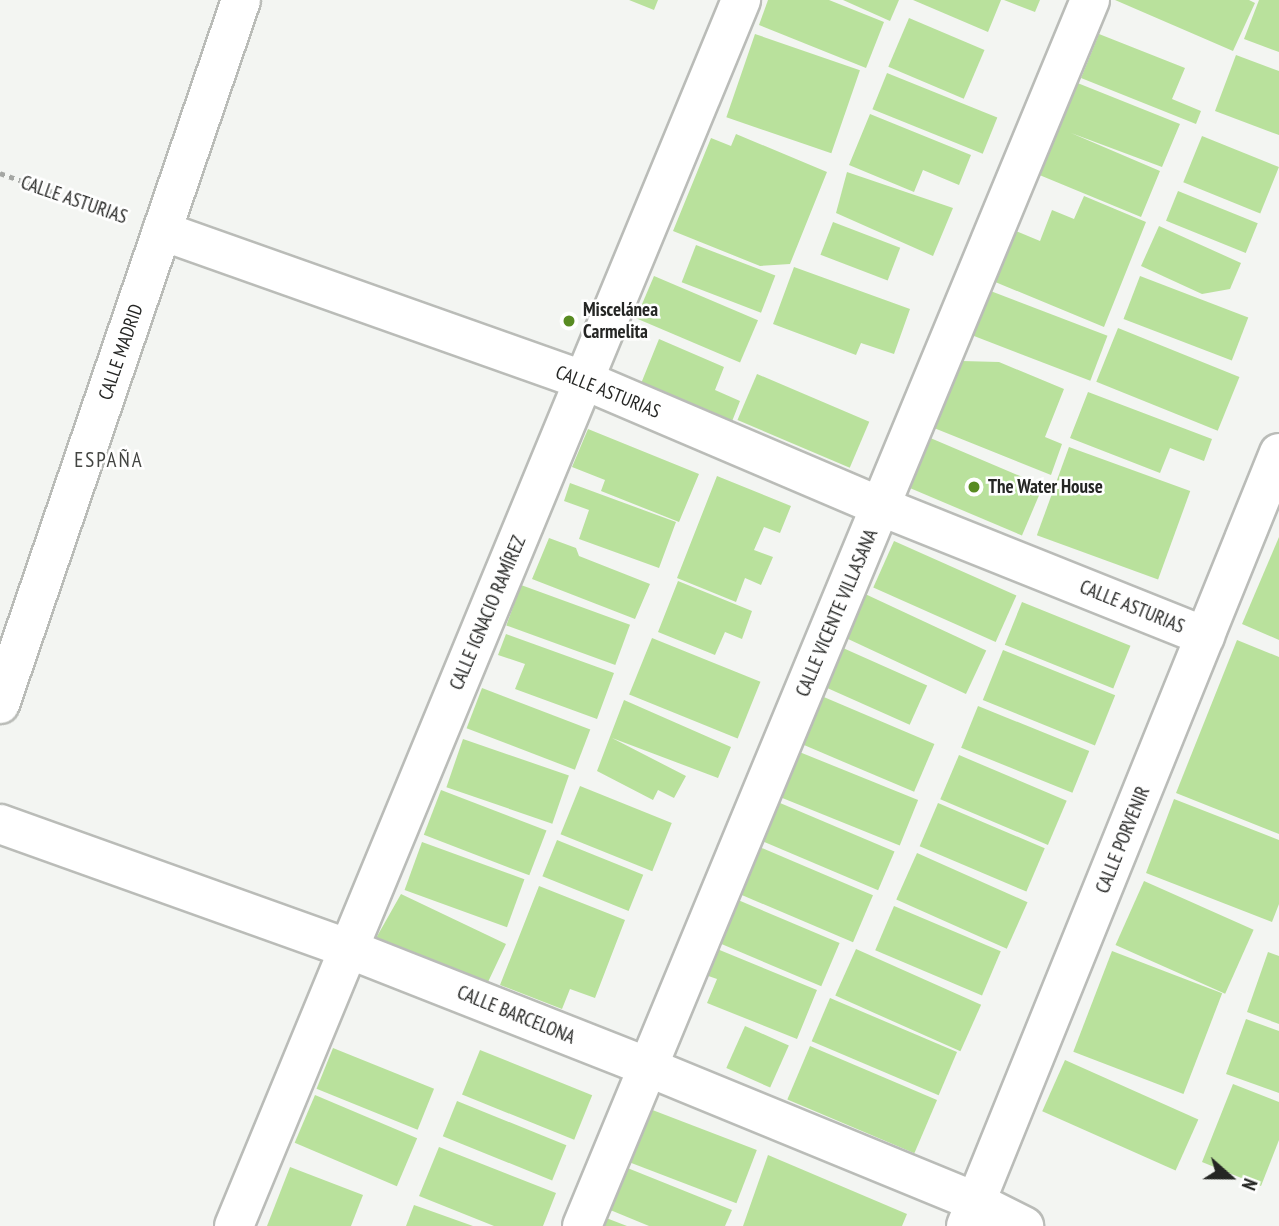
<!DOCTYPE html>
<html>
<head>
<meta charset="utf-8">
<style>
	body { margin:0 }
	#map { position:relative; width:1279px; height:1226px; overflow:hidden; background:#f3f5f2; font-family:"PT Sans Narrow",sans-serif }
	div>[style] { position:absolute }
	.building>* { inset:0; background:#b9e19c; transform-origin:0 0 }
	.path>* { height:4.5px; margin-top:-2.25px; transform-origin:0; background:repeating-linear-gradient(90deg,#a5a7a4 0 5px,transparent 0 10px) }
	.roads { filter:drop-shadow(2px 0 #babcb8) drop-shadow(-2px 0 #babcb8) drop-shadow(0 2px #babcb8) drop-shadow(0 -2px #babcb8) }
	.street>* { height:38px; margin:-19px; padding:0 19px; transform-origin:19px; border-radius:19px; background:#fff }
	.secondary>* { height:38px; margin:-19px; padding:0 19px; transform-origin:19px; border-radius:19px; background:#fff }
	.dots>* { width:19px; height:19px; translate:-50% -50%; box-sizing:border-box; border:4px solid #fff; border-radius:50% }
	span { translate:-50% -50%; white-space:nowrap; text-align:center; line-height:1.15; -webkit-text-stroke:5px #fff; paint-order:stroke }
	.street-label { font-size:19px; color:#252624 }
	.poi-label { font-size:19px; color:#252624; font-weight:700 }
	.left { translate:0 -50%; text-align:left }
	.neighbourhood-label { font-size:21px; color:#434542; letter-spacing:2px }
	.north { position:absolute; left:1195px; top:1142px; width:70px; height:70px; -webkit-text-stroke:5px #fff; paint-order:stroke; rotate:111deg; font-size:19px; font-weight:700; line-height:28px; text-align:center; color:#252624 }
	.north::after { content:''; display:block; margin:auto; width:24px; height:32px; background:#252624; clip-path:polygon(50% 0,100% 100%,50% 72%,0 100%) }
</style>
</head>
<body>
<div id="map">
	<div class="building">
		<div style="clip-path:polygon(629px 0,658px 0,654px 10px)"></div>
		<div style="clip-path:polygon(768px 0,829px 0,884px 22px,866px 68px,759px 25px)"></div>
		<div style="clip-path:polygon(843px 0,899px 0,890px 21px)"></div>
		<div style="clip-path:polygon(913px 0,1001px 0,988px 32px)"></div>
		<div style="clip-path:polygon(1004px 0,1040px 0,1035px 12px)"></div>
		<div style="clip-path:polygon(1115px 0,1249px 0,1255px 3px,1233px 51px)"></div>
		<div style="clip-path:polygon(1259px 0,1279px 0,1279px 52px,1244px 39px)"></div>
		<div style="left:909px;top:18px;width:82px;height:53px;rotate:23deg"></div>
		<div style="left:755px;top:34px;width:111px;height:88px;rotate:19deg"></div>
		<div style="clip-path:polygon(1099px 34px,1185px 68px,1172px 99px,1201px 111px,1196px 124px,1081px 78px)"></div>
		<div style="clip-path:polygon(1236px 55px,1279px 71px,1279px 135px,1215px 111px)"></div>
		<div style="left:887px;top:73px;width:119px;height:39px;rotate:22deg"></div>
		<div style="clip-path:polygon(1075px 82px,1180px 124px,1162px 167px,1071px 133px,1160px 171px,1141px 217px,1037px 174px)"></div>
		<div style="clip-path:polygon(870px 114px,971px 155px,959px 185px,923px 170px,914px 192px,849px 165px)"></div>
		<div style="clip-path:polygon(736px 134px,827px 172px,790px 264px,760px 266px,673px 231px,711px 138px,731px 146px)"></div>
		<div style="left:1202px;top:136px;width:83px;height:50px;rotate:22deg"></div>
		<div style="clip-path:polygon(847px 172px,953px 208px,933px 256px,836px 213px)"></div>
		<div style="left:1178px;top:191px;width:86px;height:32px;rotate:22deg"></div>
		<div style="clip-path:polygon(1084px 196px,1146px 222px,1104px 327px,988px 279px,1009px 228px,1040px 241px,1052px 210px,1074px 219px)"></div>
		<div style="left:833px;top:222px;width:72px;height:35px;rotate:21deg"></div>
		<div style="clip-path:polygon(1159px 226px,1241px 263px,1230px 289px,1202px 294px,1141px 266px)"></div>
		<div style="left:696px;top:245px;width:85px;height:40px;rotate:21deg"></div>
		<div style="clip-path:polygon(794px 267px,910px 309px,894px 354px,861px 343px,856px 355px,773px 324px)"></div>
		<div style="left:654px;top:276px;width:113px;height:46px;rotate:23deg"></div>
		<div style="left:1140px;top:276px;width:116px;height:46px;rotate:21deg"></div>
		<div style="left:988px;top:290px;width:128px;height:48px;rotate:21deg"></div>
		<div style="left:1118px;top:328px;width:131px;height:58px;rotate:22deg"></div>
		<div style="clip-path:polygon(659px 339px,724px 367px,715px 390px,740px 401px,731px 424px,640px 386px)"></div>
		<div style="clip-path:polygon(962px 361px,999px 362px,1064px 389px,1045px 437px,1062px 444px,1051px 475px,934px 428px)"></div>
		<div style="left:757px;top:374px;width:122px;height:50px;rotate:23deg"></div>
		<div style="clip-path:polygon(1088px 392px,1212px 439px,1204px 461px,1170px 448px,1160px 473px,1070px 438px)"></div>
		<div style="clip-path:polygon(588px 429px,699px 474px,679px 522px,601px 491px,605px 480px,572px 467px)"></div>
		<div style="left:928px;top:437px;width:125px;height:54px;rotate:23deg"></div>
		<div style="left:1069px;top:447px;width:129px;height:94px;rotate:20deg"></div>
		<div style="clip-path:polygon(717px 476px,791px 506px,780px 533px,764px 527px,754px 550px,773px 557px,761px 585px,745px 578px,736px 602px,677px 578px)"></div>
		<div style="clip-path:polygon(570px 483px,676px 522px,659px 568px,579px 539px,589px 510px,564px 501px)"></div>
		<div style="clip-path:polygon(1279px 537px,1279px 640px,1242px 624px)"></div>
		<div style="clip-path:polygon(549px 538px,576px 548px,579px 556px,650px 584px,635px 619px,532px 579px)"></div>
		<div style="left:894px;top:541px;width:134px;height:51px;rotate:24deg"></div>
		<div style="clip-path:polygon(678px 581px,752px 611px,742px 639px,725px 632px,715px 655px,658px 632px)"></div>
		<div style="left:521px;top:585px;width:116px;height:43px;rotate:20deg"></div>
		<div style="left:863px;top:593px;width:136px;height:48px;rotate:25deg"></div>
		<div style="left:1022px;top:602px;width:117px;height:46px;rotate:22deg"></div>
		<div style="clip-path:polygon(506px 634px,614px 673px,597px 719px,515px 689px,525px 664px,498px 655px)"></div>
		<div style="left:652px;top:638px;width:117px;height:61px;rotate:22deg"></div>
		<div style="clip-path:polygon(1237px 640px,1279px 657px,1279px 834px,1176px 793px)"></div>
		<div style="left:834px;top:644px;width:102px;height:43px;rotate:24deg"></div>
		<div style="left:1003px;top:650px;width:121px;height:54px;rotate:22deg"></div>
		<div style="left:482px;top:688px;width:116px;height:43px;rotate:21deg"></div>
		<div style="left:812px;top:692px;width:133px;height:52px;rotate:23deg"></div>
		<div style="clip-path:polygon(624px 700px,731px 747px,718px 778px,612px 738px,686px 776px,674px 798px,658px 790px,653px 800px,597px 771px)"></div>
		<div style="left:978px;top:706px;width:120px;height:45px;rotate:22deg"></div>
		<div style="left:463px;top:739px;width:112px;height:51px;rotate:19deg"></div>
		<div style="left:792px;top:749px;width:136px;height:49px;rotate:22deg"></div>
		<div style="left:959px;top:755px;width:117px;height:48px;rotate:23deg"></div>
		<div style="left:580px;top:786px;width:99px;height:52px;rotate:22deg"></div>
		<div style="left:441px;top:790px;width:113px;height:48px;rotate:21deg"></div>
		<div style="clip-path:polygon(1174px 799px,1279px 840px,1279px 904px,1272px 922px,1146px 873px)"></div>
		<div style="left:773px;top:800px;width:132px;height:42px;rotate:23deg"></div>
		<div style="left:938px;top:803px;width:116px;height:47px;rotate:23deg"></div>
		<div style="left:557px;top:840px;width:93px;height:39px;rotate:22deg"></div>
		<div style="left:422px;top:842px;width:109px;height:51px;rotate:20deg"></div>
		<div style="left:757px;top:846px;width:126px;height:51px;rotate:23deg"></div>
		<div style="left:917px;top:853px;width:121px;height:51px;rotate:24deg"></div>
		<div style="left:1144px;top:881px;width:120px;height:70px;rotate:24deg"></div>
		<div style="clip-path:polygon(539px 886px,625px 920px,595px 998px,570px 989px,562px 1009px,500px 985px)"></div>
		<div style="clip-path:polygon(401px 894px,506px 944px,488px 982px,415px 953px,411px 962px,371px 947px)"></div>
		<div style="left:731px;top:897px;width:118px;height:47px;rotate:23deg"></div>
		<div style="left:894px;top:906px;width:116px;height:48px;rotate:23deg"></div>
		<div style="clip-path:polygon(705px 944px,817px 990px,797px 1039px,707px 1003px,717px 979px,694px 971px)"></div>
		<div style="left:856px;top:949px;width:137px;height:51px;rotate:24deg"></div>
		<div style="left:1112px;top:951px;width:118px;height:108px;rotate:21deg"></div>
		<div style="clip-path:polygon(1268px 952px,1279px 956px,1279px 1024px,1247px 1012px)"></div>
		<div style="left:830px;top:998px;width:138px;height:47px;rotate:23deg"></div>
		<div style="clip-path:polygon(1246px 1019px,1279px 1031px,1279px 1093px,1226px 1074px)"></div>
		<div style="left:745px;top:1026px;width:48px;height:46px;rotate:24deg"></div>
		<div style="left:810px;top:1046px;width:138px;height:58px;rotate:23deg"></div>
		<div style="left:333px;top:1048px;width:109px;height:44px;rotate:22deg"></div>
		<div style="left:480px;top:1050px;width:121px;height:48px;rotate:22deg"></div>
		<div style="left:1065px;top:1060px;width:146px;height:56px;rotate:24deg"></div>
		<div style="clip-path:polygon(1233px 1084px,1279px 1102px,1279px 1140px,1261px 1186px,1202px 1162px)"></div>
		<div style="left:315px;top:1095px;width:111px;height:52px;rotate:23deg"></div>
		<div style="left:457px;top:1101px;width:118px;height:38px;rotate:22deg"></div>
		<div style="left:642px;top:1106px;width:123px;height:57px;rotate:21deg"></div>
		<div style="clip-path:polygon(439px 1147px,556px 1193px,543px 1226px,494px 1226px,419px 1196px)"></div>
		<div style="clip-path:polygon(768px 1155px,907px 1214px,902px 1226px,743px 1226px)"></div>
		<div style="clip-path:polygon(620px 1165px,732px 1210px,725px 1226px,649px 1226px,603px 1207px)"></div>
		<div style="clip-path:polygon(290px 1167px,363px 1195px,351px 1226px,267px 1226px)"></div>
		<div style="clip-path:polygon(414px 1205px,473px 1226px,406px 1226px)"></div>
		<div style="clip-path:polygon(601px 1216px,627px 1226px,597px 1226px)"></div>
	</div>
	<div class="path">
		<div style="left:0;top:173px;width:128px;rotate:19.6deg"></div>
	</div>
	<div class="roads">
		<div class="street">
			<div style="left:162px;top:231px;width:450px;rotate:19.5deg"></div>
			<div style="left:586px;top:381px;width:322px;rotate:23.1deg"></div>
			<div style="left:882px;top:507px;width:348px;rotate:21.8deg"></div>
			<div style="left:0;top:704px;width:744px;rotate:-71.1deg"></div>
			<div style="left:0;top:824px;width:368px;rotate:19.7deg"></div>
			<div style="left:346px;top:948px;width:321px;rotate:21.5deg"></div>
			<div style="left:645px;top:1066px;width:358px;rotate:22.3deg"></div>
			<div style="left:976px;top:1202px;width:54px;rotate:26.6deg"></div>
			<div style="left:582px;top:1226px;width:1327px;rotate:-67.49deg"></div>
		</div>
		<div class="secondary">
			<div style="left:234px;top:1226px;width:1327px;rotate:-67.53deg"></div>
			<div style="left:966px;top:1226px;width:834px;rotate:-67.96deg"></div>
		</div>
	</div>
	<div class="dots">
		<div style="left:569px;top:321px;background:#588b22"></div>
		<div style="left:974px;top:487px;background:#588b22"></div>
	</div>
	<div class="street-label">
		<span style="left:74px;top:200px;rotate:19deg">CALLE ASTURIAS</span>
		<span style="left:121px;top:352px;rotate:-71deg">CALLE MADRID</span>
		<span style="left:608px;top:392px;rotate:22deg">CALLE ASTURIAS</span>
		<span style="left:1132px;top:607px;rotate:22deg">CALLE ASTURIAS</span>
		<span style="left:488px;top:613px;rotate:-67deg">CALLE IGNACIO RAMÍREZ</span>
		<span style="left:837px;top:613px;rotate:-67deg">CALLE VICENTE VILLASANA</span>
		<span style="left:1123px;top:840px;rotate:-68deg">CALLE PORVENIR</span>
		<span style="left:516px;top:1015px;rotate:22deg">CALLE BARCELONA</span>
	</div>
	<div class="poi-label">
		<span class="left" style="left:583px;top:321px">Miscelánea<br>Carmelita</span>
		<span class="left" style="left:988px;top:487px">The Water House</span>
	</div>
	<div class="neighbourhood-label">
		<span style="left:109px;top:460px">ESPAÑA</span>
	</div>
	<div class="north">N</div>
</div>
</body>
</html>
